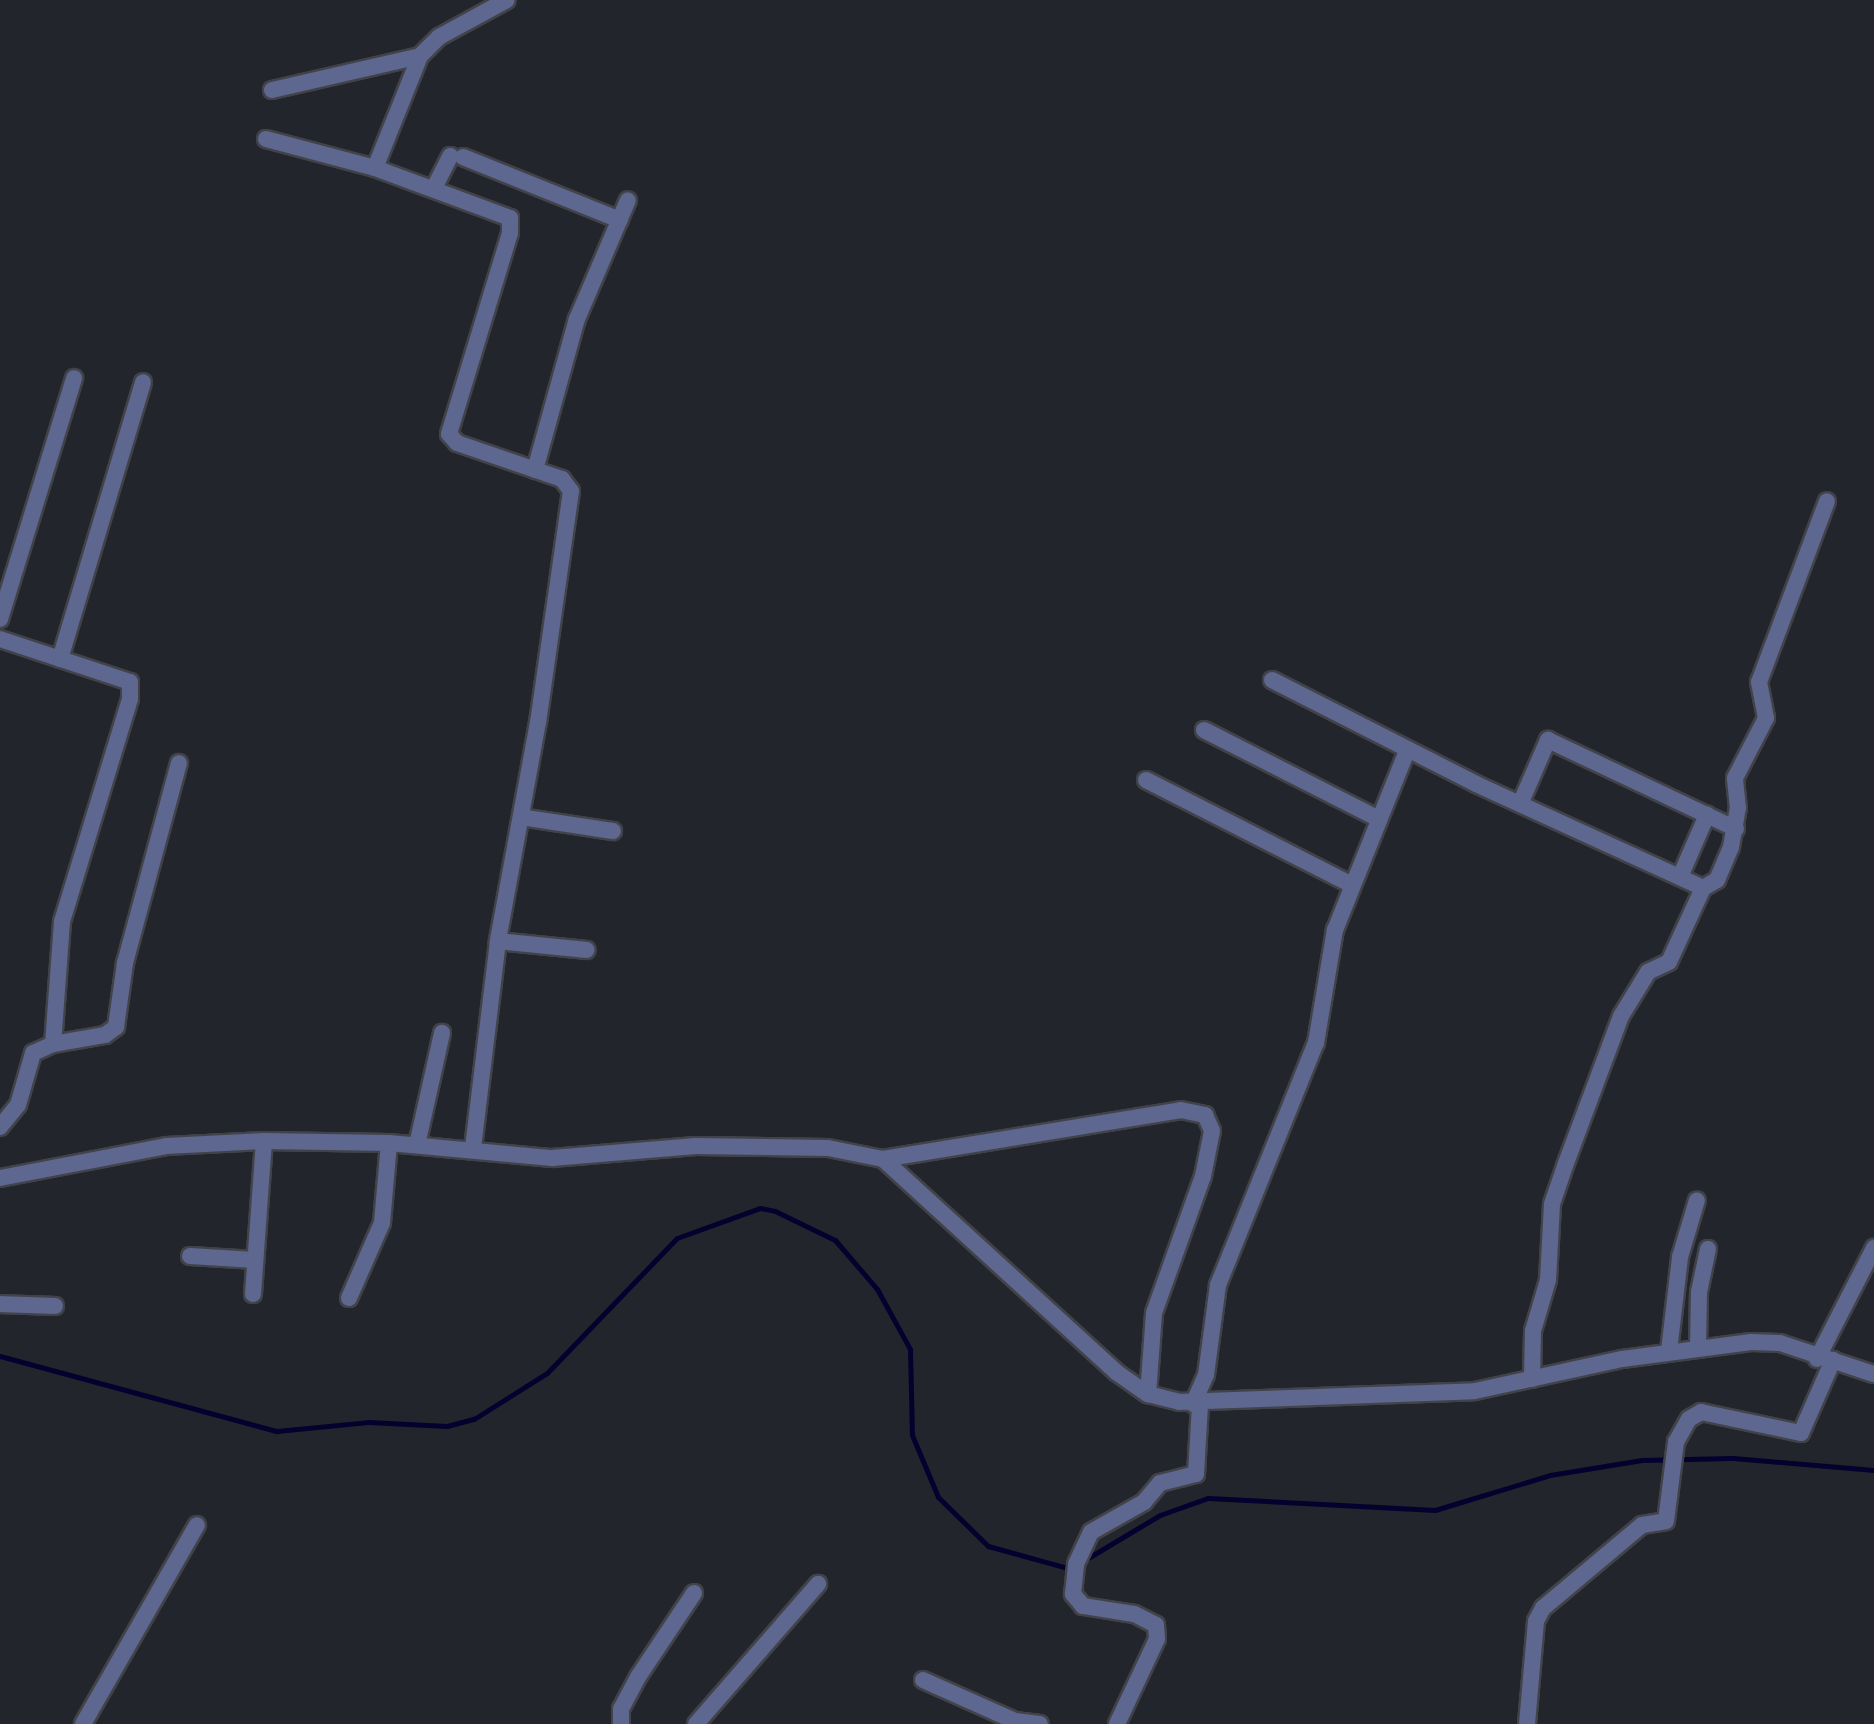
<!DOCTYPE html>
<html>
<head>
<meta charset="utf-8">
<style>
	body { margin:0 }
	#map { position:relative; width:1874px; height:1724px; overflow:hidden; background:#23252c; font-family:Lato,sans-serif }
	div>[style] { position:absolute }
	.stream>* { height:5px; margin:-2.5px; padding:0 2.5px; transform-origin:2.5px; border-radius:2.5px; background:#05012f }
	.roads { filter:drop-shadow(2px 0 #414349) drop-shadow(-2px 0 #414349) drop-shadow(0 2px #414349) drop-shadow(0 -2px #414349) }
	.minor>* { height:16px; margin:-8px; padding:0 8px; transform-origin:8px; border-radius:8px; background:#5d6790 }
	.tertiary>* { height:16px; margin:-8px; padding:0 8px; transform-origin:8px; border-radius:8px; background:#5d6790 }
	span { translate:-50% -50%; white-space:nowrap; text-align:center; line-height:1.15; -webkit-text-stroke:8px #23252c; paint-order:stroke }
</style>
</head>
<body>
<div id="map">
	<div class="stream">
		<div style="left:0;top:1356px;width:287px;rotate:15.2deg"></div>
		<div style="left:277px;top:1431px;width:91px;rotate:-5.6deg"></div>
		<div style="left:368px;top:1422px;width:79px;rotate:2.9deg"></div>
		<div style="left:447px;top:1426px;width:28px;rotate:-15deg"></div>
		<div style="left:474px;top:1419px;width:86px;rotate:-32.2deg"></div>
		<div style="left:547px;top:1373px;width:187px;rotate:-46.1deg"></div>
		<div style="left:677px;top:1238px;width:88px;rotate:-19.9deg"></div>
		<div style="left:760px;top:1208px;width:15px;rotate:11deg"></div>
		<div style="left:775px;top:1211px;width:67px;rotate:25.8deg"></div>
		<div style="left:835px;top:1240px;width:65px;rotate:49.4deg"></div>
		<div style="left:877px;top:1289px;width:68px;rotate:61.2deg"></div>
		<div style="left:910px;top:1349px;width:86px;rotate:88.7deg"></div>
		<div style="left:912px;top:1435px;width:67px;rotate:67.2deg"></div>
		<div style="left:938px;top:1497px;width:70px;rotate:44.4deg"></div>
		<div style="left:988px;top:1546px;width:83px;rotate:15.4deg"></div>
		<div style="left:1068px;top:1568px;width:7px;rotate:-27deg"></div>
		<div style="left:1083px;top:1561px;width:90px;rotate:-30.9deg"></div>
		<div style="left:1160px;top:1515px;width:51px;rotate:-19.5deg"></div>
		<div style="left:1208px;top:1498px;width:227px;rotate:3deg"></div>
		<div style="left:1435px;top:1510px;width:120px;rotate:-16.9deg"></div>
		<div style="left:1550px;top:1475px;width:93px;rotate:-9.3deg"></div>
		<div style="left:1642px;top:1460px;width:91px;rotate:-1.3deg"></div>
		<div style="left:1733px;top:1458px;width:142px;rotate:4.9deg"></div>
	</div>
	<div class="roads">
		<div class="minor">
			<div style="left:272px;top:90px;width:152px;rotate:-12.9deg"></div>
			<div style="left:266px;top:139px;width:113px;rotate:14.9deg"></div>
			<div style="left:375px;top:168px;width:144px;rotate:20.3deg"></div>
			<div style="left:510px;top:218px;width:15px;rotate:90deg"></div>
			<div style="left:510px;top:233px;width:210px;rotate:106.9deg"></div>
			<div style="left:449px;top:434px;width:12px;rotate:48deg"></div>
			<div style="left:457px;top:443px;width:111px;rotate:18.9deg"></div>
			<div style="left:562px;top:479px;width:15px;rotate:53deg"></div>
			<div style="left:571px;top:491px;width:233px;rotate:98.1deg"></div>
			<div style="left:538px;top:722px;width:223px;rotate:100.4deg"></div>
			<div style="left:498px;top:941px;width:209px;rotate:96.9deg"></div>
			<div style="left:463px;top:157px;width:169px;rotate:21.9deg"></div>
			<div style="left:375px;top:168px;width:121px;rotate:-68.1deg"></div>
			<div style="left:420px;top:56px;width:27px;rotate:-45deg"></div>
			<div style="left:439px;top:37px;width:77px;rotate:-28.6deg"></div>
			<div style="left:434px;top:188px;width:36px;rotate:-63deg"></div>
			<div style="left:535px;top:470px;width:157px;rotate:-74.5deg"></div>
			<div style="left:577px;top:319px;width:129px;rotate:-66.8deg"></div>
			<div style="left:0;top:619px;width:252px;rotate:-72.9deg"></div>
			<div style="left:0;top:639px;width:137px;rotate:18.3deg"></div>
			<div style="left:130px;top:682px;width:17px;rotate:90deg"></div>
			<div style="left:130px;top:699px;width:233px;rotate:107deg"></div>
			<div style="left:62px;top:922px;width:122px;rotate:94.2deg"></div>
			<div style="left:60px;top:659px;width:289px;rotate:-73.3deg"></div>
			<div style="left:1272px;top:680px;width:229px;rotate:27deg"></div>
			<div style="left:1476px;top:784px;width:250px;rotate:24.6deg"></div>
			<div style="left:1703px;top:888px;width:81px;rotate:114.7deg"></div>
			<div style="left:1669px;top:962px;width:23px;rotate:155deg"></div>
			<div style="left:1648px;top:972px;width:52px;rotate:121.5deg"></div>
			<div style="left:1621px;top:1016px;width:160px;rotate:110.5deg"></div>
			<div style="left:1565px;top:1166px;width:40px;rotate:108.9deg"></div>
			<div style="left:1552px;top:1204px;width:76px;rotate:93deg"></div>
			<div style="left:1548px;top:1280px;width:53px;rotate:106.4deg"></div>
			<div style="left:1533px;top:1331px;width:48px;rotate:91.2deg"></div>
			<div style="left:1204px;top:730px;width:196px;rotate:27deg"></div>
			<div style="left:1146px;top:780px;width:231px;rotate:27deg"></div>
			<div style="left:1521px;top:802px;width:68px;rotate:-66.5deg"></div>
			<div style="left:1548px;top:740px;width:208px;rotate:25.3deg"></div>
			<div style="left:521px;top:817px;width:93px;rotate:8.7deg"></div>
			<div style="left:1680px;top:877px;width:68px;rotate:-66.5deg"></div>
			<div style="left:1703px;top:888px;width:16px;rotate:-30deg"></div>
			<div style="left:1717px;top:880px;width:36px;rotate:-67deg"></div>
			<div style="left:1731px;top:847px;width:40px;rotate:-80deg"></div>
			<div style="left:1738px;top:808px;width:30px;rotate:-96deg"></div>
			<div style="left:1735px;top:778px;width:68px;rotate:-62.7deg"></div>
			<div style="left:1766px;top:718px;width:37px;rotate:-101deg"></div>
			<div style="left:1759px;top:682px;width:193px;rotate:-69.4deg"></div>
			<div style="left:498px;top:941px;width:89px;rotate:5.8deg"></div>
			<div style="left:0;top:1127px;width:28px;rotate:-51deg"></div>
			<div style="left:18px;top:1105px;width:54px;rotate:-73.9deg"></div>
			<div style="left:33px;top:1053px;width:22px;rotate:-24deg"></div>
			<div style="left:53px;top:1044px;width:53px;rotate:-9.8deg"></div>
			<div style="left:105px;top:1035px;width:14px;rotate:-36deg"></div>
			<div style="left:116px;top:1027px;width:65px;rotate:-82deg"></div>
			<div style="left:125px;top:963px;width:207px;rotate:-74.9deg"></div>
			<div style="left:417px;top:1145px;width:115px;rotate:-77.4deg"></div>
			<div style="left:883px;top:1159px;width:302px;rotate:-9.3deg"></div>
			<div style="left:1181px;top:1110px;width:25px;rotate:12deg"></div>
			<div style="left:1205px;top:1115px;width:17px;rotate:66deg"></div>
			<div style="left:1212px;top:1131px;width:46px;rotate:101.3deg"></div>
			<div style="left:1203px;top:1176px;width:145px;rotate:109.7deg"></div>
			<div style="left:1154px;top:1313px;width:81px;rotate:94.2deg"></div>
			<div style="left:190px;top:1256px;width:65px;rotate:3.5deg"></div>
			<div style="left:253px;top:1294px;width:153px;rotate:-85.9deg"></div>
			<div style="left:349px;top:1298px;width:82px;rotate:-66.3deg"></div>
			<div style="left:382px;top:1223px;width:80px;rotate:-85deg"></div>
			<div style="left:0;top:1304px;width:55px;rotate:2.1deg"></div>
			<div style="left:1698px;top:1348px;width:56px;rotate:-89deg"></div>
			<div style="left:1699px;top:1292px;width:44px;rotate:-78.2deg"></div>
			<div style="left:1669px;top:1351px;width:95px;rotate:-83.3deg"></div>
			<div style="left:1680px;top:1257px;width:59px;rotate:-73.4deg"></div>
			<div style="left:1817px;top:1359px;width:125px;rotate:-62.8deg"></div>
			<div style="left:1193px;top:1404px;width:32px;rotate:-66deg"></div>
			<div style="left:1206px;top:1375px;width:91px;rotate:-82.4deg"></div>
			<div style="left:1218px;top:1285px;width:261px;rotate:-68deg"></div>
			<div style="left:1316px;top:1043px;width:115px;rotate:-80.5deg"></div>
			<div style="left:1335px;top:930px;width:193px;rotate:-68.1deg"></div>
			<div style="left:923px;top:1680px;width:101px;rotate:24deg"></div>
			<div style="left:1015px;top:1721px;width:25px;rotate:7deg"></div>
			<div style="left:83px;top:1724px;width:229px;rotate:-60.2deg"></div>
			<div style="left:621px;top:1724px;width:15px;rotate:-90deg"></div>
			<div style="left:621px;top:1709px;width:36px;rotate:-62deg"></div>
			<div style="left:638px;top:1677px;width:101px;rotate:-56.3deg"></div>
			<div style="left:696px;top:1724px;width:186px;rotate:-48.9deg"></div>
			<div style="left:1117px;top:1724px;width:94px;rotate:-64.8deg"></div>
			<div style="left:1157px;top:1639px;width:14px;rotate:-94deg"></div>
			<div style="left:1156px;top:1625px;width:25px;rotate:-153deg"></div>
			<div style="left:1134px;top:1614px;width:52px;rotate:-171.1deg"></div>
			<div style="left:1083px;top:1606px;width:16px;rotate:-130deg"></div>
			<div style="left:1073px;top:1594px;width:30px;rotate:-84deg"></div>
			<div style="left:1076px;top:1564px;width:35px;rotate:-65deg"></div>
			<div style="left:1091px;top:1532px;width:61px;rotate:-29.5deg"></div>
			<div style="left:1144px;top:1502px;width:25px;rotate:-50deg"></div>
			<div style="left:1160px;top:1483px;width:37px;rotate:-14deg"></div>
			<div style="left:1196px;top:1474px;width:70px;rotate:-86.7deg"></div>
			<div style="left:1527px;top:1724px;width:103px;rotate:-85deg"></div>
			<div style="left:1536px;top:1621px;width:15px;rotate:-62deg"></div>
			<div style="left:1543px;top:1608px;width:129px;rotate:-40deg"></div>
			<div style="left:1642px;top:1525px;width:24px;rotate:-9deg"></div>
			<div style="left:1666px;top:1521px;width:80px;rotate:-82.8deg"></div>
			<div style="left:1676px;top:1442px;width:26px;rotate:-61deg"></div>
			<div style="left:1689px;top:1419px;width:14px;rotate:-30deg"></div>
			<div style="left:1701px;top:1412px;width:102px;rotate:11.9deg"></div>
			<div style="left:1801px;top:1433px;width:80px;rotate:-66.3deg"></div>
		</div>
		<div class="tertiary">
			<div style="left:0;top:1178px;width:169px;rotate:-10.9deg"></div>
			<div style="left:166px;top:1146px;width:98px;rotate:-2.9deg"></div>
			<div style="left:264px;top:1141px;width:125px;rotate:0.9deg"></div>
			<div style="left:389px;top:1143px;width:164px;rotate:5.3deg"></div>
			<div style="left:552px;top:1158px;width:144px;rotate:-4.8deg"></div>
			<div style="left:696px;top:1146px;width:132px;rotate:0.9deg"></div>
			<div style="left:828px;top:1148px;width:56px;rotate:11.3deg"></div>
			<div style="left:883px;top:1159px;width:316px;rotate:42.4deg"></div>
			<div style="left:1116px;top:1372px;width:39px;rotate:35deg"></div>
			<div style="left:1148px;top:1394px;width:32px;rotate:14deg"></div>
			<div style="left:1179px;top:1402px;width:296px;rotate:-2.1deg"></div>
			<div style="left:1475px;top:1391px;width:150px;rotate:-12.3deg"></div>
			<div style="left:1622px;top:1359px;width:130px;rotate:-7.5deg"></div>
			<div style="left:1751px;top:1342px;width:29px;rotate:2deg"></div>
			<div style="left:1780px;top:1343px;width:99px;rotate:18.3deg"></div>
		</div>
	</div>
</div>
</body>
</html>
